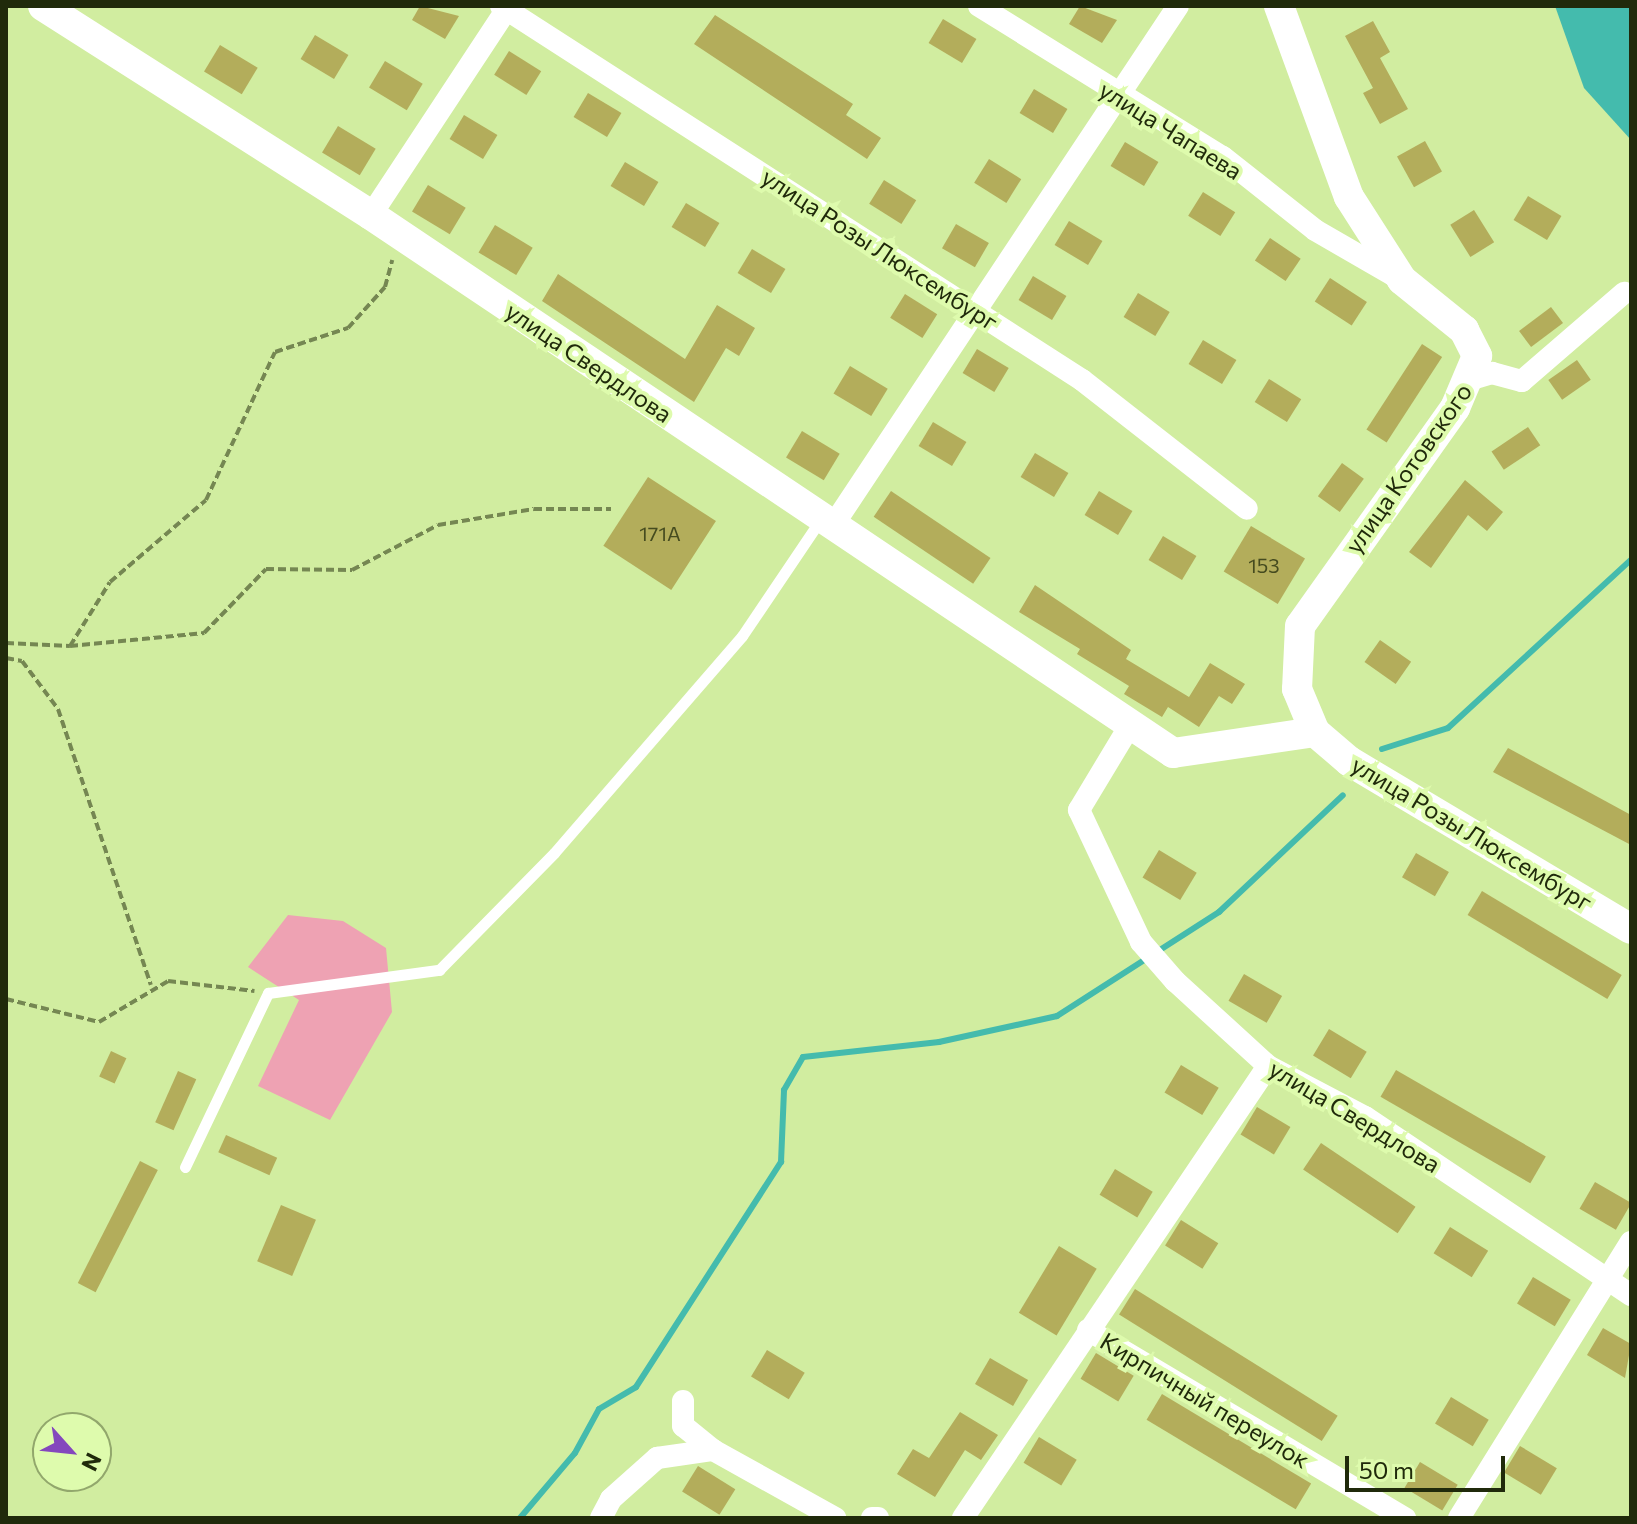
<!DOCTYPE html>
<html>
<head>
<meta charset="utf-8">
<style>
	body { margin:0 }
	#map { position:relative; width:1637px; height:1524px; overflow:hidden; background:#d1eda0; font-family:Commissioner,sans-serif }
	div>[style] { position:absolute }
	.green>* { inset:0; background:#eea2b3 }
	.water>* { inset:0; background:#44bbad }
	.stream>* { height:6px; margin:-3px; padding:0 3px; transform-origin:3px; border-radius:3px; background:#44bbad }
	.building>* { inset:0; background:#b3ad5b; transform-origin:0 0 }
	.path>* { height:4px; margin-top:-2px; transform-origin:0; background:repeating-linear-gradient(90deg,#758752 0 8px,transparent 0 12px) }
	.lane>* { height:11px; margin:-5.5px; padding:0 5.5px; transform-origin:5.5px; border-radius:5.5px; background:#fff }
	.street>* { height:22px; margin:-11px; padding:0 11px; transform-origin:11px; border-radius:11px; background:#fff }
	.secondary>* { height:30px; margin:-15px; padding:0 15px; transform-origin:15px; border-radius:15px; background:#fff }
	span { translate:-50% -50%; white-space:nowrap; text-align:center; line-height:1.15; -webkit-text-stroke:8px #defbad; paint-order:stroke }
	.number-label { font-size:20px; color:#454b1f }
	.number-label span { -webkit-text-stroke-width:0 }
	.street-label { font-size:24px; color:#202a0b }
	.frame { position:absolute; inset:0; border:8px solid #202a0b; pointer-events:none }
	.north { position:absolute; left:32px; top:1412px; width:80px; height:80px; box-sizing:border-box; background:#defbad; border:2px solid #92a76c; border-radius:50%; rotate:117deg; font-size:22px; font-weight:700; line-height:32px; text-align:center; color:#202a0b }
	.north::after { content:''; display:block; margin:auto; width:28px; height:36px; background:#8447bd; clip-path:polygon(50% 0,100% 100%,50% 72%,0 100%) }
	.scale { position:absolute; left:1345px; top:1456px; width:160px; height:36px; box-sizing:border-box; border:4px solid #202a0b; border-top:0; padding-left:10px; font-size:24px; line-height:28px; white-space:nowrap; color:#202a0b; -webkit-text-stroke:6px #defbad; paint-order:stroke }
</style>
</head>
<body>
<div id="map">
	<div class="green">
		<div style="clip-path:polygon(288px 915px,343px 921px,386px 948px,392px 1012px,330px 1120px,258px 1086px,299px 1000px,248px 967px)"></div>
	</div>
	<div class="water">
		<div style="clip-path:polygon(1555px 6px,1631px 6px,1631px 140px,1584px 88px)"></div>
	</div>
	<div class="stream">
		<div style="left:1382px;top:749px;width:69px;rotate:-17.7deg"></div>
		<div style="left:1448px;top:728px;width:248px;rotate:-42.6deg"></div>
		<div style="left:520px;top:1518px;width:85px;rotate:-49.8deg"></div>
		<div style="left:575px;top:1453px;width:50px;rotate:-61.4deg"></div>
		<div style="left:599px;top:1409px;width:43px;rotate:-30.7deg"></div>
		<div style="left:636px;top:1387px;width:268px;rotate:-57.2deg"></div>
		<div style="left:781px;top:1162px;width:72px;rotate:-87.6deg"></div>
		<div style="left:784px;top:1090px;width:38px;rotate:-60deg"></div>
		<div style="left:803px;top:1057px;width:137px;rotate:-6.3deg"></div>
		<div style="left:939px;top:1042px;width:121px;rotate:-12.4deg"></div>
		<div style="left:1057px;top:1016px;width:193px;rotate:-32.7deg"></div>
		<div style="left:1219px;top:912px;width:170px;rotate:-43.3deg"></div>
	</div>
	<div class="building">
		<div style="clip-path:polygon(420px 6px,459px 16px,445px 39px,412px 20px)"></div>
		<div style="clip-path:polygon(1080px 6px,1117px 20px,1102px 43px,1069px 24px)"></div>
		<div style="clip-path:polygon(715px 15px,853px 104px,846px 115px,881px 138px,867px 159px,694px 44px)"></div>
		<div style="left:943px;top:19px;width:39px;height:28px;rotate:31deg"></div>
		<div style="clip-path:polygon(1373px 21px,1390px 52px,1380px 58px,1408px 109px,1380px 124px,1363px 93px,1373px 88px,1345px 36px)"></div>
		<div style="left:315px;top:35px;width:39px;height:28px;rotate:31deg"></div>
		<div style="left:220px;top:45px;width:44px;height:31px;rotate:31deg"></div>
		<div style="left:509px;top:51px;width:38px;height:28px;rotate:32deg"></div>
		<div style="left:385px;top:61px;width:44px;height:31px;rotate:31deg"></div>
		<div style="left:1034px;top:89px;width:39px;height:28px;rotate:31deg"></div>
		<div style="left:588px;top:93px;width:39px;height:28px;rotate:31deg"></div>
		<div style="left:464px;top:115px;width:39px;height:28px;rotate:31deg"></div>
		<div style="left:338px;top:126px;width:44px;height:31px;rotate:31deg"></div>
		<div style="left:1425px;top:141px;width:35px;height:32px;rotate:61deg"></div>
		<div style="left:1125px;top:142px;width:39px;height:28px;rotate:31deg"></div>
		<div style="left:989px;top:159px;width:38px;height:28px;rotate:32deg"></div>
		<div style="left:625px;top:162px;width:39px;height:28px;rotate:31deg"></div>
		<div style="left:884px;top:180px;width:38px;height:28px;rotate:32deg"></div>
		<div style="left:428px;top:185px;width:44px;height:31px;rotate:31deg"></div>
		<div style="left:1203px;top:192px;width:38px;height:28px;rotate:32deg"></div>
		<div style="left:1528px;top:196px;width:39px;height:28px;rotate:31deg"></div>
		<div style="left:686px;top:203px;width:39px;height:28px;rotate:31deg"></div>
		<div style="left:1474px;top:210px;width:38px;height:28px;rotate:58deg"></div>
		<div style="left:1069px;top:221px;width:39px;height:28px;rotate:31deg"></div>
		<div style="left:956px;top:224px;width:38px;height:28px;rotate:30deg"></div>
		<div style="left:495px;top:225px;width:44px;height:32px;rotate:31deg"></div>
		<div style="left:1270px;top:238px;width:37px;height:27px;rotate:34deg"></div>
		<div style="left:752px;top:249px;width:39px;height:28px;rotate:31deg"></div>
		<div style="clip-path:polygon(558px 274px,685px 359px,717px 305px,755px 328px,739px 356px,726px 348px,694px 402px,542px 301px)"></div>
		<div style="left:1033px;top:276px;width:39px;height:28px;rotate:31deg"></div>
		<div style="left:1330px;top:278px;width:44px;height:28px;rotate:33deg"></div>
		<div style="left:1138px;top:293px;width:37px;height:28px;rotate:31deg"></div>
		<div style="left:905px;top:294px;width:38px;height:28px;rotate:32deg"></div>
		<div style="left:1551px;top:307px;width:20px;height:40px;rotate:53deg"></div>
		<div style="left:1203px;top:340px;width:39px;height:28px;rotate:31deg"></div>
		<div style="left:1422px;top:344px;width:24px;height:102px;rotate:33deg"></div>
		<div style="left:977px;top:349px;width:37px;height:28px;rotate:31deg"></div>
		<div style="left:1577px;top:360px;width:24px;height:35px;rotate:55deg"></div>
		<div style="left:850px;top:366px;width:44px;height:32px;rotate:31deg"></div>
		<div style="left:1269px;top:379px;width:38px;height:27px;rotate:32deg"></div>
		<div style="left:933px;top:422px;width:39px;height:28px;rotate:31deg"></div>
		<div style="left:1528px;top:427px;width:22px;height:44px;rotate:56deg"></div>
		<div style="left:802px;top:431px;width:44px;height:31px;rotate:31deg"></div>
		<div style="left:1035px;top:453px;width:39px;height:28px;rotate:31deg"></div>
		<div style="left:1342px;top:463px;width:27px;height:41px;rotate:36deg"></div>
		<div style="left:648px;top:477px;width:81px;height:82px;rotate:33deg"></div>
		<div style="clip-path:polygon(1465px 480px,1503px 512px,1487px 531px,1468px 515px,1431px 568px,1409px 552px)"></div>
		<div style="left:891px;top:491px;width:120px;height:31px;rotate:34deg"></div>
		<div style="left:1099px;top:491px;width:39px;height:28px;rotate:31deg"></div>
		<div style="left:1251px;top:526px;width:63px;height:53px;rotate:31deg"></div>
		<div style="left:1163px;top:536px;width:39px;height:28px;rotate:31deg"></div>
		<div style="clip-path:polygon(1035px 585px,1131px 650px,1126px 659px,1189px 697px,1210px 663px,1245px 684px,1232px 704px,1219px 696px,1199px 727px,1168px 707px,1162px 717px,1124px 694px,1129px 686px,1077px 654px,1080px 649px,1019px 612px)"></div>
		<div style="left:1380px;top:640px;width:38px;height:27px;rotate:35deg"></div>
		<div style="clip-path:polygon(1508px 748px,1631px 815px,1631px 845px,1493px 772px)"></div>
		<div style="left:1159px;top:850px;width:44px;height:32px;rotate:31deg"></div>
		<div style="left:1416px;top:853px;width:38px;height:28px;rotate:30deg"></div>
		<div style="left:1482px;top:891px;width:163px;height:28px;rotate:31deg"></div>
		<div style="left:1244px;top:974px;width:44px;height:31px;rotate:30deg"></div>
		<div style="left:1329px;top:1029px;width:44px;height:31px;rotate:31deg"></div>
		<div style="left:111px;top:1051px;width:17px;height:28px;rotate:25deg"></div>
		<div style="left:1181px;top:1065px;width:44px;height:32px;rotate:31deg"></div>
		<div style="left:1396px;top:1070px;width:173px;height:31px;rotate:30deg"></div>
		<div style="left:178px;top:1071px;width:20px;height:56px;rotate:24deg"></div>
		<div style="left:1257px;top:1107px;width:39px;height:32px;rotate:31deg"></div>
		<div style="left:226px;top:1135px;width:56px;height:19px;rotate:24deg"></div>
		<div style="left:1321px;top:1143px;width:114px;height:32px;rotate:34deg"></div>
		<div style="left:140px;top:1161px;width:20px;height:137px;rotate:27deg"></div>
		<div style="left:1115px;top:1169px;width:44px;height:30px;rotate:31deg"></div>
		<div style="left:1595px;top:1182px;width:42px;height:31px;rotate:30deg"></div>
		<div style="left:281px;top:1205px;width:38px;height:61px;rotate:23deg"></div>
		<div style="left:1181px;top:1220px;width:44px;height:30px;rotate:32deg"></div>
		<div style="left:1450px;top:1227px;width:45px;height:31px;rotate:32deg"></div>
		<div style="left:1059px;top:1246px;width:44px;height:78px;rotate:31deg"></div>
		<div style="left:1533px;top:1277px;width:44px;height:31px;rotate:31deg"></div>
		<div style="left:1135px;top:1289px;width:239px;height:30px;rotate:32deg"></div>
		<div style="clip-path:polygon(1603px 1328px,1631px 1344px,1625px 1378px,1587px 1355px)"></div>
		<div style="left:767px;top:1350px;width:44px;height:31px;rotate:31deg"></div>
		<div style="left:1096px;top:1353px;width:44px;height:30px;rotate:31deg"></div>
		<div style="left:990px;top:1358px;width:44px;height:30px;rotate:30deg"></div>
		<div style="left:1162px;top:1394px;width:174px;height:30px;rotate:31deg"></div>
		<div style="left:1451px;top:1397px;width:44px;height:31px;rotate:31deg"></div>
		<div style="clip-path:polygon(960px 1412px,998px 1435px,981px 1460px,965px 1450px,935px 1497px,897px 1474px,913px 1449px,929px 1458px)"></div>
		<div style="left:1039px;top:1437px;width:44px;height:30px;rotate:31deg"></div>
		<div style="left:1520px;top:1446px;width:43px;height:31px;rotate:31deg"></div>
		<div style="left:1420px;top:1462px;width:44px;height:30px;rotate:31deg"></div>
		<div style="left:698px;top:1466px;width:44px;height:30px;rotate:32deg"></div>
	</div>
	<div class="path">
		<div style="left:6px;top:643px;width:64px;rotate:2.7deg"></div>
		<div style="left:70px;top:646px;width:75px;rotate:-58deg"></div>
		<div style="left:110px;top:582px;width:126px;rotate:-40.5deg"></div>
		<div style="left:206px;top:500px;width:163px;rotate:-65deg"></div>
		<div style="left:275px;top:352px;width:77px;rotate:-18.2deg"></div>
		<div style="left:348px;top:328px;width:55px;rotate:-47.9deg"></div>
		<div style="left:385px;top:287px;width:28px;rotate:-75deg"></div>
		<div style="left:70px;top:646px;width:135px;rotate:-5.5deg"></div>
		<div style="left:204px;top:633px;width:89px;rotate:-45.9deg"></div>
		<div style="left:266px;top:569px;width:86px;rotate:0.7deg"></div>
		<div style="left:352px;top:570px;width:97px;rotate:-27.6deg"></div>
		<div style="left:438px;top:525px;width:97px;rotate:-9.5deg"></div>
		<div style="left:534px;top:509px;width:77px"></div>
		<div style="left:6px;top:658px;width:16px;rotate:11deg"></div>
		<div style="left:22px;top:661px;width:60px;rotate:53.1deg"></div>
		<div style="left:58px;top:709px;width:291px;rotate:71.4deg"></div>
		<div style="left:6px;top:999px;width:96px;rotate:13.9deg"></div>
		<div style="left:99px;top:1022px;width:80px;rotate:-30.7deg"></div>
		<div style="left:168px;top:981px;width:87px;rotate:6.6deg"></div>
	</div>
	<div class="lane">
		<div style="left:185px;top:1167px;width:193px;rotate:-64.5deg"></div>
		<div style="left:268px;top:993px;width:173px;rotate:-7.7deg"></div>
		<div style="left:439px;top:970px;width:164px;rotate:-45.5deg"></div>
		<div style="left:554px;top:853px;width:287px;rotate:-49.1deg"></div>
		<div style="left:742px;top:636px;width:141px;rotate:-56deg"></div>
	</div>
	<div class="street">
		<div style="left:501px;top:6px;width:691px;rotate:32.77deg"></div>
		<div style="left:1082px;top:380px;width:209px;rotate:38deg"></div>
		<div style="left:979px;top:6px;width:287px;rotate:31.8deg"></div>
		<div style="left:1223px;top:157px;width:117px;rotate:38.4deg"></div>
		<div style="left:1315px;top:230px;width:96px;rotate:30deg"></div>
		<div style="left:371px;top:215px;width:250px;rotate:-56.6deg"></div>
		<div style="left:1472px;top:379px;width:21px;rotate:-17deg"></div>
		<div style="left:1492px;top:373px;width:31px;rotate:15deg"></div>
		<div style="left:1522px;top:381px;width:135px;rotate:-40.8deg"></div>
		<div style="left:832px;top:527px;width:625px;rotate:-56.41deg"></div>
		<div style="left:1129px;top:727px;width:97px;rotate:121.1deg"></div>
		<div style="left:1079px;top:810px;width:146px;rotate:64.8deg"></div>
		<div style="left:1141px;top:942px;width:52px;rotate:48.9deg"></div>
		<div style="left:1175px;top:981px;width:126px;rotate:42.4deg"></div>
		<div style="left:1268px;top:1066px;width:110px;rotate:27.7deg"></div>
		<div style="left:1365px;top:1117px;width:320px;rotate:33.8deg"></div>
		<div style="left:1088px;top:1330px;width:369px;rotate:30.7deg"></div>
		<div style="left:713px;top:1450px;width:140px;rotate:29.1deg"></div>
		<div style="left:601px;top:1518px;width:21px;rotate:-62deg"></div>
		<div style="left:611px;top:1499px;width:62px;rotate:-41.7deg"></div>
		<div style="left:657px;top:1458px;width:57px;rotate:-8.1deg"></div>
		<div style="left:713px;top:1450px;width:38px;rotate:-141deg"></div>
		<div style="left:683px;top:1426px;width:25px;rotate:-90deg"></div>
		<div style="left:872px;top:1518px;width:6px"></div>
		<div style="left:963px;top:1518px;width:545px;rotate:-55.99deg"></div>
		<div style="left:1459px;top:1518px;width:325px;rotate:-58.1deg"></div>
	</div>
	<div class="secondary">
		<div style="left:43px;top:6px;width:389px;rotate:32.5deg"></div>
		<div style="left:371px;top:215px;width:966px;rotate:33.85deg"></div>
		<div style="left:1173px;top:753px;width:144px;rotate:-8.4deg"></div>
		<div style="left:1279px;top:6px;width:203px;rotate:69.9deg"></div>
		<div style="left:1349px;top:197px;width:98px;rotate:57.4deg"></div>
		<div style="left:1402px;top:280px;width:80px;rotate:38.9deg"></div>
		<div style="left:1464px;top:330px;width:29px;rotate:63deg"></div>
		<div style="left:1477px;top:356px;width:56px;rotate:112.9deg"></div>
		<div style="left:1455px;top:408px;width:267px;rotate:125.4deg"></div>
		<div style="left:1300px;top:626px;width:63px;rotate:92.7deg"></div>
		<div style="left:1297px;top:689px;width:47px;rotate:67.3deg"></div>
		<div style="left:1315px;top:732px;width:45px;rotate:40.5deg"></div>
		<div style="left:1349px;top:761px;width:328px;rotate:30.8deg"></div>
	</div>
	<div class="number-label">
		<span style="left:660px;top:533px">171А</span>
		<span style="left:1264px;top:565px">153</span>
	</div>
	<div class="street-label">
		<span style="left:1171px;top:130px;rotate:32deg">улица Чапаева</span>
		<span style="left:880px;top:249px;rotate:33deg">улица Розы Люксембург</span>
		<span style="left:589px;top:362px;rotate:34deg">улица Свердлова</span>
		<span style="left:1408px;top:468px;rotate:-55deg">улица Котовского</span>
		<span style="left:1472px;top:833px;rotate:31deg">улица Розы Люксембург</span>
		<span style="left:1355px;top:1116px;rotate:31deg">улица Свердлова</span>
		<span style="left:1205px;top:1400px;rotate:31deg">Кирпичный переулок</span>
	</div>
	<div class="frame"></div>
	<div class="north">N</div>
	<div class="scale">50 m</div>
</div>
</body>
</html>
